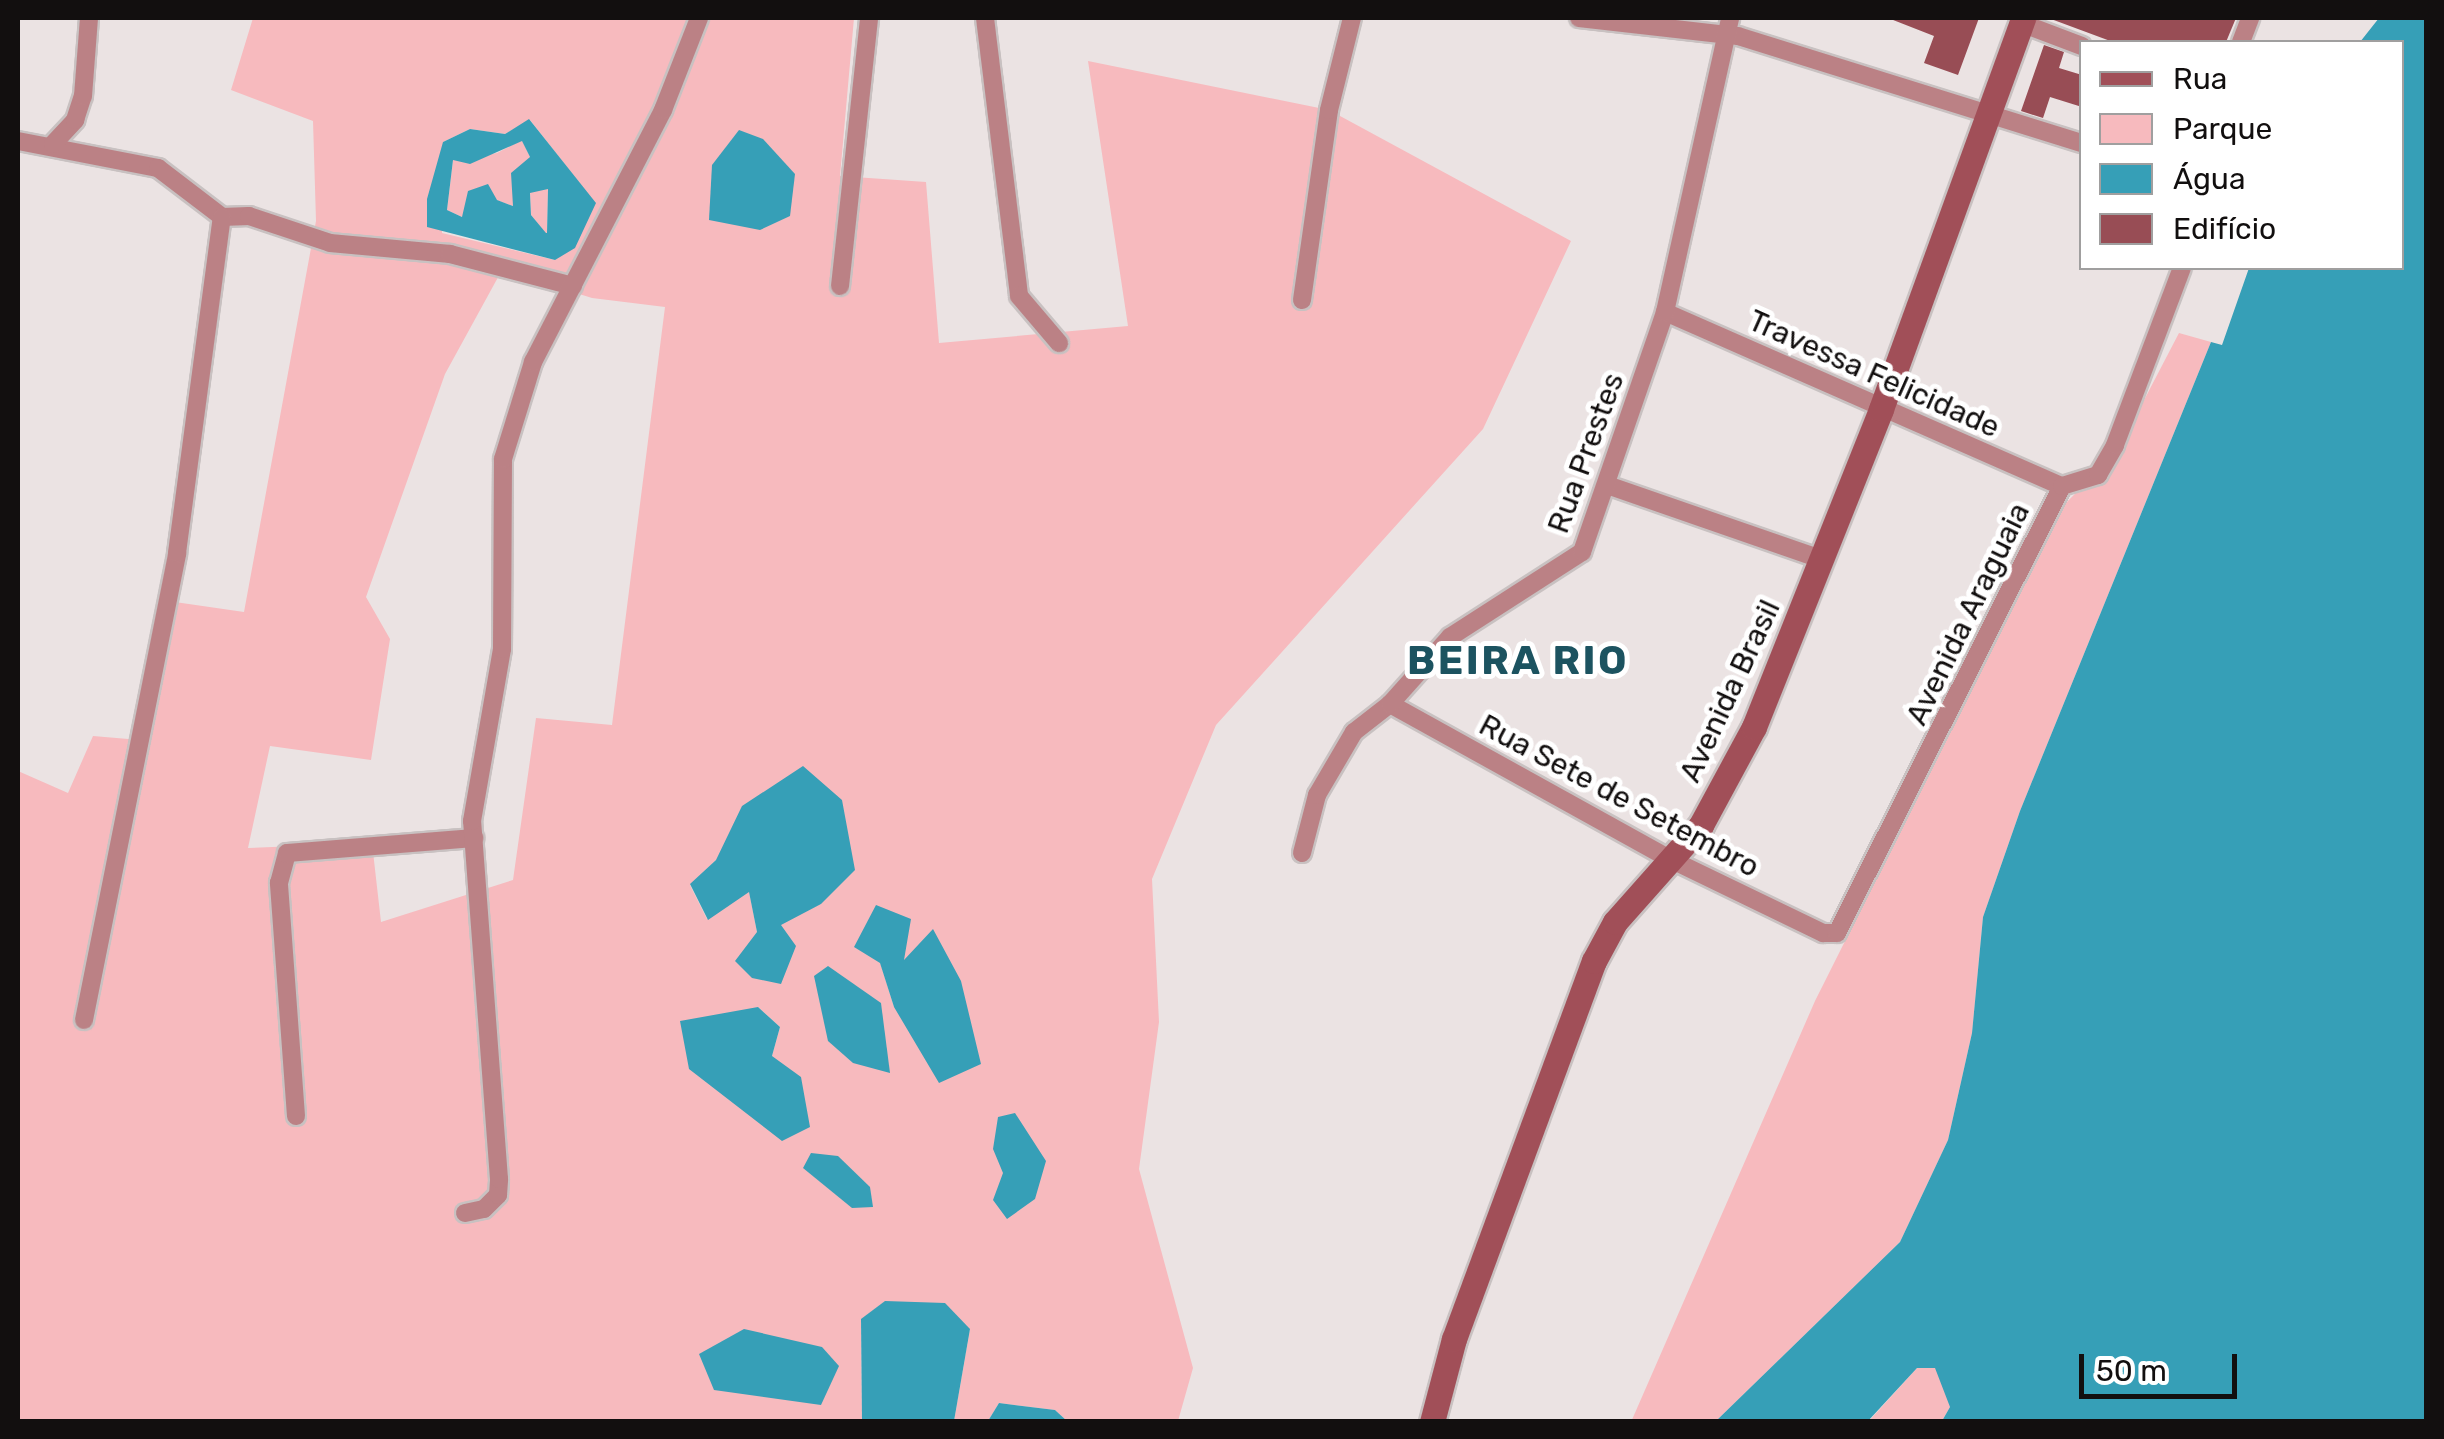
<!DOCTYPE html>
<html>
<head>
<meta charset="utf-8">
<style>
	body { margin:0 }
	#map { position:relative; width:2444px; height:1439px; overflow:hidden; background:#ebe3e3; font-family:Rubik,sans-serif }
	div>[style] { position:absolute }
	.green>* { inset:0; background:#f7babe }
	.water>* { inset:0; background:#369fb7 }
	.building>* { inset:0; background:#984d55 }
	.roads { filter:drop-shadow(2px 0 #c8c1c1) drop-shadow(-2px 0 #c8c1c1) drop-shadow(0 2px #c8c1c1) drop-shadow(0 -2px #c8c1c1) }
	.street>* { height:18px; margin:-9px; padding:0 9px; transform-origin:9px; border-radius:9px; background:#bb8185 }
	.secondary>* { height:25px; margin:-12.5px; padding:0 12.5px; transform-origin:12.5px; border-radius:12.5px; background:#a14f58 }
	span { translate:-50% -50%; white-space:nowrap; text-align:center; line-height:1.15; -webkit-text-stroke:10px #fff; paint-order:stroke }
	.street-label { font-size:30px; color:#120f0f }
	.district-label { font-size:40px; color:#1c5360; font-weight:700; letter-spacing:2.5px }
	.frame { position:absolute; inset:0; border:20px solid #120f0f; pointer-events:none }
	.legend { position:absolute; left:2079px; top:40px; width:325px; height:230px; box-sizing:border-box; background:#fff; border:2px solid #a09f9f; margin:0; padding:12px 18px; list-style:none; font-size:30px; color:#120f0f }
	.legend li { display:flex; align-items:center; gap:20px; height:50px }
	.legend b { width:50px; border:2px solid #a09f9f }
	.scale { position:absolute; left:2079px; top:1354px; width:158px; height:45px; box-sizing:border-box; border:5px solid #120f0f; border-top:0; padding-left:12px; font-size:30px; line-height:35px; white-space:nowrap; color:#120f0f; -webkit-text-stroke:8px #fff; paint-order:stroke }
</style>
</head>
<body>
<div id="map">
	<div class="green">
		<div style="clip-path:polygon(evenodd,253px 18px,854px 18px,840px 176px,926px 182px,939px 343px,1128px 326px,1088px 61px,1329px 110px,1571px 241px,1483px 429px,1216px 725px,1152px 879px,1159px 1022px,1139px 1169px,1193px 1368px,1178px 1421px,1067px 1421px,1055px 1410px,999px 1403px,988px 1421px,954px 1421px,970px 1329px,861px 1320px,862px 1421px,18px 1422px,18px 771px,68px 793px,93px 736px,140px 740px,168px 601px,244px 612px,316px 221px,313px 121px,231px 90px,253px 18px,530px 120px,595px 203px,555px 260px,442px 233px,443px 142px,470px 129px,505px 134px,530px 120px,253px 18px,502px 270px,592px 298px,665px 307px,612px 725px,536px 718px,513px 880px,381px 922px,372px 843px,248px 848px,270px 746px,371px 760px,390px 639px,366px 597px,445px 374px,502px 270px,253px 18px,716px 860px,821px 904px,757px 932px,749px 891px,707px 919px,690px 885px,716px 860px,253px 18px,933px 930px,894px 1007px,880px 962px,903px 962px,933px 930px,253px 18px,758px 1007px,780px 1027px,772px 1056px,758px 1007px)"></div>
		<div style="clip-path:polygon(522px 140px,530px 157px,513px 206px,496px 200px,462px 217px,447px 210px,453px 160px,497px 153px)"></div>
		<div style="clip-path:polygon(548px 188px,547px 235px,531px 215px,530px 192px)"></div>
		<div style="clip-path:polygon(2179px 333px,2211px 342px,2020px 811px,1983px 917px,1972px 1033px,1948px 1140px,1900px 1242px,1716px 1421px,1631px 1422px,1815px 1001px,2063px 506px,2118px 450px)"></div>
		<div style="clip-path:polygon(1917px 1368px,1936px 1368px,1947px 1385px,1950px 1407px,1942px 1421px,1868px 1422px)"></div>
	</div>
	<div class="water">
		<div style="clip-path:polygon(2379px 18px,2426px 18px,2426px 1421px,1942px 1421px,1950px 1407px,1935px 1368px,1917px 1368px,1868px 1421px,1716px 1421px,1900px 1242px,1948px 1140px,1972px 1033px,1983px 917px,2020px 811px,2211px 342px,2222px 345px,2249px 268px,2402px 268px,2402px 42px,2360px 42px)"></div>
		<div style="clip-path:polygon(evenodd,529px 119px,596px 203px,575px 248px,555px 260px,427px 227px,427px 199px,443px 142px,470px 129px,505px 134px,529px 119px,522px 141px,530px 157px,511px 173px,513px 206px,497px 200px,488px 184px,468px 191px,462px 217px,447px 210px,453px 160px,470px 164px,522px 141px,529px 119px,548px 189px,547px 233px,546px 233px,531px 215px,530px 193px,548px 189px)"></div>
		<div style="clip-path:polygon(739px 130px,763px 139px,795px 174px,790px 216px,760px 230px,709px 220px,712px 165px)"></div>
		<div style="clip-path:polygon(803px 766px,842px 800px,855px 870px,821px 904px,781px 925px,796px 946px,781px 984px,752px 978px,735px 961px,757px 932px,749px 892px,708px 920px,690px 884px,716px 860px,742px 806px)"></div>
		<div style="clip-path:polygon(876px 905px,911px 919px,904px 960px,933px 929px,961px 981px,981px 1064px,939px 1083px,894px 1007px,880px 963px,854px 947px)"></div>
		<div style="clip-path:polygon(828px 966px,881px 1003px,890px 1073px,853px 1063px,828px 1041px,814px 976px)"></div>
		<div style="clip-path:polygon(758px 1007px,780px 1027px,772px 1056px,801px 1077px,810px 1127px,782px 1141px,689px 1069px,680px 1021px)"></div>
		<div style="clip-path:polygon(1015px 1113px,1046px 1161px,1035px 1199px,1007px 1219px,993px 1200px,1003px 1173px,993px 1149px,998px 1117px)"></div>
		<div style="clip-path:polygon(811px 1153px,838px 1156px,870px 1187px,873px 1207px,852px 1208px,803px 1168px)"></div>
		<div style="clip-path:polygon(885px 1301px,945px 1303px,970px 1329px,954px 1421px,862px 1421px,861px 1319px)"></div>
		<div style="clip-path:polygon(744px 1329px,822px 1347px,839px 1366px,821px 1405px,714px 1390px,699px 1354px)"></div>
		<div style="clip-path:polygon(999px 1403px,1055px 1410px,1067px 1421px,988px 1421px)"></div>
	</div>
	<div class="building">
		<div style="clip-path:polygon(1888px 18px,1979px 18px,1958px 75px,1924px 63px,1934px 36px)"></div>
		<div style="clip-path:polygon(2236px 18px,2226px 42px,2113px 42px,2051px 19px)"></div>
		<div style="clip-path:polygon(2044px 45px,2064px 52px,2059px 68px,2082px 75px,2082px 107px,2050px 97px,2043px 118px,2021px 111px)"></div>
	</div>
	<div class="roads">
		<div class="street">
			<div style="left:985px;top:18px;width:280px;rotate:83deg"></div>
			<div style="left:1019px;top:296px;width:62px;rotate:49.6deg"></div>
			<div style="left:1579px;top:18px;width:160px;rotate:6.5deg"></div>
			<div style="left:1738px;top:36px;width:360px;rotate:17.3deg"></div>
			<div style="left:2021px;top:23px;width:65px;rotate:20.7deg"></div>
			<div style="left:2241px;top:42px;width:26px;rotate:-69deg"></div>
			<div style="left:18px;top:141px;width:143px;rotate:10.9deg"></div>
			<div style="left:158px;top:168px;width:81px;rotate:37.4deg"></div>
			<div style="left:222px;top:217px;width:27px;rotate:-2deg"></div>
			<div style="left:249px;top:216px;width:85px;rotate:18.4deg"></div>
			<div style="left:330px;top:243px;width:121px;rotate:5.2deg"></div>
			<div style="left:450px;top:254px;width:127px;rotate:14.6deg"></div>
			<div style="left:53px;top:144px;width:33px;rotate:-47deg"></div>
			<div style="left:75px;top:120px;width:25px;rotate:-72deg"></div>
			<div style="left:83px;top:96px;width:78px;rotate:-85.6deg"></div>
			<div style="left:840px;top:286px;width:270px;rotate:-83.8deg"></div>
			<div style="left:1302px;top:300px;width:192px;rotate:-81.9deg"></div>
			<div style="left:1329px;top:110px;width:95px;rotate:-76deg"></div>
			<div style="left:1665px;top:312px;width:433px;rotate:23.7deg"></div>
			<div style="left:1607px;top:485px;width:229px;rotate:19.1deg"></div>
			<div style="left:1390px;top:704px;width:322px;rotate:29deg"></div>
			<div style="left:1672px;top:860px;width:168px;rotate:25.8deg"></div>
			<div style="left:1823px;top:933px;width:14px"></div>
			<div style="left:1837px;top:933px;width:500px;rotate:-63.28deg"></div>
			<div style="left:2062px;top:486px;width:38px;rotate:-17deg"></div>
			<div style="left:2098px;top:475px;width:34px;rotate:-60deg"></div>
			<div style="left:2115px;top:445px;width:189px;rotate:-69.3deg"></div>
			<div style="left:1302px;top:853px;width:60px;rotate:-75.5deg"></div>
			<div style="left:1317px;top:795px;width:73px;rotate:-59.6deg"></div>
			<div style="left:1354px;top:732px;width:46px;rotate:-37.9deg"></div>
			<div style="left:1390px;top:704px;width:90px;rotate:-48.2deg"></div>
			<div style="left:1450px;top:637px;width:157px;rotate:-32.8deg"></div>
			<div style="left:1582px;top:552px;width:254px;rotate:-70.9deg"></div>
			<div style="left:1665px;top:312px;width:301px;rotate:-77.5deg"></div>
			<div style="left:84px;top:1020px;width:476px;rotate:-78.7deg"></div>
			<div style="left:177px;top:553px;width:339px;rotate:-82.4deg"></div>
			<div style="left:296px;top:1116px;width:234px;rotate:-94.2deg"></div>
			<div style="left:279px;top:883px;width:31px;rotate:-75deg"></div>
			<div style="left:287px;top:853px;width:188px;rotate:-4.6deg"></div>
			<div style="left:465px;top:1213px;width:19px;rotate:-12deg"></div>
			<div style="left:484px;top:1209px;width:20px;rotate:-45deg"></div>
			<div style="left:498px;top:1195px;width:16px;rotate:-86deg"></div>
			<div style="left:499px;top:1179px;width:359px;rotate:-94.3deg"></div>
			<div style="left:472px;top:821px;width:175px;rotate:-80.1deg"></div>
			<div style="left:502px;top:649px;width:190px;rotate:-89.7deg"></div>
			<div style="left:503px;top:459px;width:102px;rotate:-72.8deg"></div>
			<div style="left:533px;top:362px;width:284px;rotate:-62.7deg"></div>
			<div style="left:663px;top:110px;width:99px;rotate:-68.6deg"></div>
		</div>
		<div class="secondary">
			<div style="left:1432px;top:1422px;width:86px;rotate:-75.2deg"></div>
			<div style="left:1454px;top:1339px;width:403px;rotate:-69.7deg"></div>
			<div style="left:1594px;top:961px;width:44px;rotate:-61.7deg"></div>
			<div style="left:1615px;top:922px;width:130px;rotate:-48.4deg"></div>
			<div style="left:1701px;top:825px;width:111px;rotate:-61.6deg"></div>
			<div style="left:1754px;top:727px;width:342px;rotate:-68.2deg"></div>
			<div style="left:1881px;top:409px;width:416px;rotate:-70deg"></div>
		</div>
	</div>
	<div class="street-label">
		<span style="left:1874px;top:374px;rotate:24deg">Travessa Felicidade</span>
		<span style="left:1586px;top:453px;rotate:-70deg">Rua Prestes</span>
		<span style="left:1968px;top:614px;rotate:-64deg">Avenida Araguaia</span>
		<span style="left:1730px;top:691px;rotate:-65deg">Avenida Brasil</span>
		<span style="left:1619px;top:796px;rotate:28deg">Rua Sete de Setembro</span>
	</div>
	<div class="district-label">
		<span style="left:1518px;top:661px">BEIRA RIO</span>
	</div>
	<div class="frame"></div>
	<ul class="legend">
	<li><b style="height:12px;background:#a14f58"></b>Rua</li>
	<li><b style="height:28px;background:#f7babe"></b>Parque</li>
	<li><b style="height:28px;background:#369fb7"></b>Água</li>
	<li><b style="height:28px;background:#984d55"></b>Edifício</li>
	</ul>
	<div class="scale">50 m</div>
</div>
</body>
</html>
